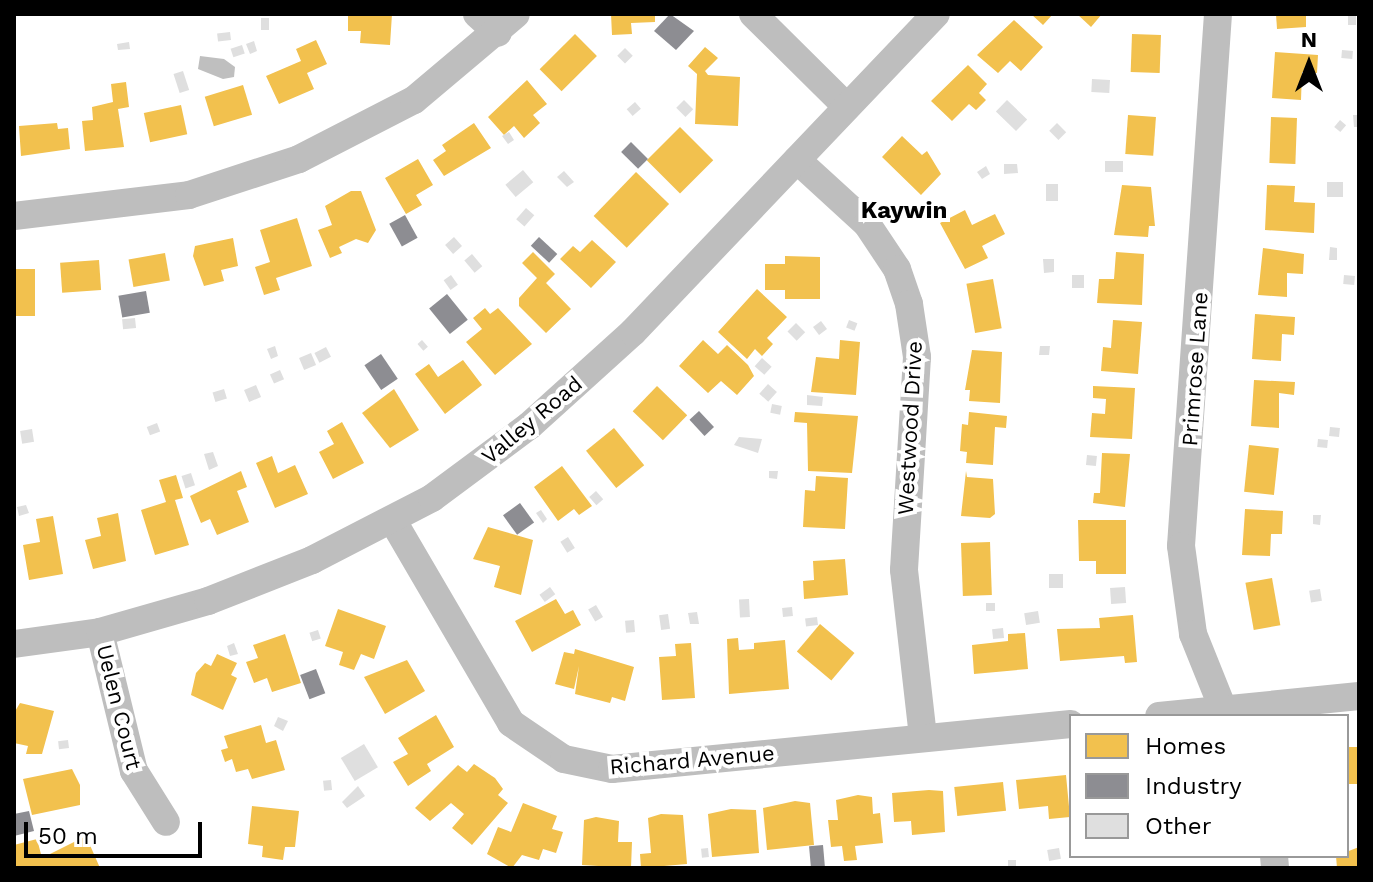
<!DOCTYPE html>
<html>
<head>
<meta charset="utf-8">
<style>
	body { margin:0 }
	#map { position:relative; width:1373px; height:882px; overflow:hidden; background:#fff; font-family:"Work Sans",sans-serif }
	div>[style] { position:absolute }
	.water>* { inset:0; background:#bfbfbf }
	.homes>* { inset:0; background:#f2c14e; transform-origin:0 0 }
	.industry>* { inset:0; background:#8d8d92; transform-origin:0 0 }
	.building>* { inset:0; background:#dfdfdf; transform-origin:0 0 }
	.minor>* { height:28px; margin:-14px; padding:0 14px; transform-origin:14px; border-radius:14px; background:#bebebe }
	span { translate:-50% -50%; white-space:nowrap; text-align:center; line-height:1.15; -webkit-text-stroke:8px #fff; paint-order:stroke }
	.street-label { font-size:22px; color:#000 }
	.neighbourhood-label { font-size:24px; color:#000; font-weight:700 }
	.frame { position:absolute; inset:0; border:16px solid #000; pointer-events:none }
	.legend { position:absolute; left:1069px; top:714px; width:280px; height:144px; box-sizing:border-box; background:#fff; border:2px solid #999; margin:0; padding:10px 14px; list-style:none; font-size:24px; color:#000 }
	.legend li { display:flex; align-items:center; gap:16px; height:40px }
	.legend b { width:40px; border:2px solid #999 }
	.north { position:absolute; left:1269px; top:24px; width:80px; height:80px; -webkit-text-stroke:6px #fff; paint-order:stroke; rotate:0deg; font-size:22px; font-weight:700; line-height:32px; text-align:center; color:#000 }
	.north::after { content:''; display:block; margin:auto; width:28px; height:36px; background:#000; clip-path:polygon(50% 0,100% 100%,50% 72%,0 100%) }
	.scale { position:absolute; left:24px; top:822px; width:178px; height:36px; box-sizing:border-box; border:4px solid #000; border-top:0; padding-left:10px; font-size:24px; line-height:28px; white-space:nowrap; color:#000; -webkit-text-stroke:6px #fff; paint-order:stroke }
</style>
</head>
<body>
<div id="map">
	<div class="water">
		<div style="clip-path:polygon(200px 56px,224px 59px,235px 67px,234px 77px,223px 79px,198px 69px)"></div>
	</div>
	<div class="homes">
		<div style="clip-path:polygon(348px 14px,392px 14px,390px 45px,360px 43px,361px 31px,348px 31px)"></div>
		<div style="clip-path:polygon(611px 14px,655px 14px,655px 22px,631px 23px,632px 34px,612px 35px)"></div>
		<div style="clip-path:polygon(1031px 14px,1053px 14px,1043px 25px)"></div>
		<div style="clip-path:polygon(1077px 14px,1102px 14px,1091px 27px)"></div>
		<div style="clip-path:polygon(1276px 14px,1306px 14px,1306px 27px,1277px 29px)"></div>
		<div style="clip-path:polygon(1014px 20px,1043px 47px,1021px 71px,1010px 61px,998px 73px,977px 55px)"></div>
		<div style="left:575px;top:34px;width:31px;height:50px;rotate:45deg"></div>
		<div style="left:1132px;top:34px;width:29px;height:38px;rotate:2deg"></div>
		<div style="clip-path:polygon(316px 40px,327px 64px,307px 73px,314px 89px,279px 104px,266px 76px,301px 61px,296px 49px)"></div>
		<div style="clip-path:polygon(705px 47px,718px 58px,705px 71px,708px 75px,740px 77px,738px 126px,695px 124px,697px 74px,688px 66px)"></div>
		<div style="clip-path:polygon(1275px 52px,1318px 55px,1317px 73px,1302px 72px,1301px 100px,1272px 98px)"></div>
		<div style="clip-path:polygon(968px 65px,987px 84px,979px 93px,986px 100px,976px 110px,969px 104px,952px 121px,931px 101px)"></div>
		<div style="clip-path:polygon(527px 80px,547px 104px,533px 115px,540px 123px,524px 138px,514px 126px,504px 135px,488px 117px)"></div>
		<div style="clip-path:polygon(126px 82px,129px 107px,118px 109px,124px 147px,85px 151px,82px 121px,93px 120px,92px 107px,113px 102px,111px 84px)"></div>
		<div style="left:243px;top:85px;width:31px;height:40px;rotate:73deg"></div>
		<div style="left:181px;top:105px;width:30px;height:38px;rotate:78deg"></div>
		<div style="left:1128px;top:115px;width:28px;height:39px;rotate:4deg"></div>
		<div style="left:1271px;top:117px;width:26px;height:46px;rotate:2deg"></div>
		<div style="clip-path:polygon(57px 123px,58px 129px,68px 128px,70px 149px,21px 156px,19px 126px)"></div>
		<div style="clip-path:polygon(474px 123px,491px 148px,444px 176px,433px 160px,446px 151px,442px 145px)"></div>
		<div style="left:680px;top:127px;width:47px;height:47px;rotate:45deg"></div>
		<div style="clip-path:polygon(902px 136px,922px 155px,927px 151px,941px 174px,921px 195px,882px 157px)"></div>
		<div style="clip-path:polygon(418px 159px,433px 185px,416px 195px,422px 205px,406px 214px,385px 178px)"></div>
		<div style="left:636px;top:172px;width:46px;height:61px;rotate:44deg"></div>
		<div style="clip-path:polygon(1122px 185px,1151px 187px,1155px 226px,1149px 226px,1148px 237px,1114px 235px)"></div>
		<div style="clip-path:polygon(1267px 185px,1295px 186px,1294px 202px,1315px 203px,1314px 233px,1265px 230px)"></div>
		<div style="clip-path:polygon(351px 191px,361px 191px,376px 230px,368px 243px,356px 239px,339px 247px,342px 253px,330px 258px,318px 230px,332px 225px,325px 206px)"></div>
		<div style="clip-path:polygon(965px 210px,972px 225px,995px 214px,1005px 234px,982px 246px,988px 258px,965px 269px,940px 223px)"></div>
		<div style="clip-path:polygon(297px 218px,312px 266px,276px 278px,280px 290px,264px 295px,255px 267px,270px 262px,260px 230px)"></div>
		<div style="clip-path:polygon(233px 238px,238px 266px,221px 270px,224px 281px,204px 286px,193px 256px,195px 246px)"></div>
		<div style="clip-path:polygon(592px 240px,616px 262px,591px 288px,560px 259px,573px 246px,580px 252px)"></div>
		<div style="clip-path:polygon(1263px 248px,1304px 254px,1303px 274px,1287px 273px,1287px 297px,1258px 295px)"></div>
		<div style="clip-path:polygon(533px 252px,555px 274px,546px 283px,571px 309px,546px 333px,519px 306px,519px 298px,537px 278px,522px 263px)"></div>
		<div style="clip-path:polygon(1116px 252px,1144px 254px,1142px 305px,1097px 303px,1099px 279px,1114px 279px)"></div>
		<div style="left:165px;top:253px;width:28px;height:37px;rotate:80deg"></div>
		<div style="clip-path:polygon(785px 256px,820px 257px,820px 299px,785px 299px,785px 290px,765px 290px,765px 264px,785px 264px)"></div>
		<div style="left:99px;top:260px;width:30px;height:39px;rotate:86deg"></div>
		<div style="left:35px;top:269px;width:47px;height:21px;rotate:90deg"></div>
		<div style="left:993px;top:279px;width:50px;height:27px;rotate:80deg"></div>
		<div style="clip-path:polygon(757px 289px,787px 317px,767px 338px,773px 344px,762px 356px,755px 349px,747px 359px,718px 332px)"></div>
		<div style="clip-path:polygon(485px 308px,490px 314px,498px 308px,532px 344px,495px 375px,466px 342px,482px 329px,473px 318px)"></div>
		<div style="clip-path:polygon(1255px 314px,1295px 317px,1294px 335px,1282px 334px,1281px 361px,1252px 359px)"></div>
		<div style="clip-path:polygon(1113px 320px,1142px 322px,1138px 374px,1101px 371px,1103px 347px,1111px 348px)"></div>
		<div style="clip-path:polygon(703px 340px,718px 354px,727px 345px,748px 365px,754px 376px,737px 395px,721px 381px,708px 393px,679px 366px)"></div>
		<div style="clip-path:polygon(840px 340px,860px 342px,856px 395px,811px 392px,816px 357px,839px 359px)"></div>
		<div style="clip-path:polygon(972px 350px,1002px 352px,1000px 403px,969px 401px,970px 390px,965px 390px)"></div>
		<div style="clip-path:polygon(463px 360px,482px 385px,445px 414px,415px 374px,429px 364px,438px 377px)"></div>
		<div style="clip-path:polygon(1254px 380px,1295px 382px,1294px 395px,1279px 393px,1279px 428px,1251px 426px)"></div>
		<div style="left:657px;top:386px;width:42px;height:35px;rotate:44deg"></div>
		<div style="clip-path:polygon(1093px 386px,1135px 388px,1132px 439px,1090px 437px,1092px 413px,1105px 414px,1106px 399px,1093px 398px)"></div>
		<div style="clip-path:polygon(394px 389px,419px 430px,390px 448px,362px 413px)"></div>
		<div style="clip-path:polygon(795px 412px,858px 416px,852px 473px,808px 471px,807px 423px,794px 422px)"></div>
		<div style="clip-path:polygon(969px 412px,1007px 416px,1006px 428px,995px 427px,993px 465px,966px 463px,967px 452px,960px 451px,962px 424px,968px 425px)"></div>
		<div style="clip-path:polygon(342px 422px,364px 463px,333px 479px,319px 452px,334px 444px,327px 431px)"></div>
		<div style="left:614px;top:428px;width:48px;height:36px;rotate:51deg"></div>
		<div style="left:1249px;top:445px;width:30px;height:47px;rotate:6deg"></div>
		<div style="clip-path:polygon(1102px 453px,1130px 454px,1125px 507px,1093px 503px,1094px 493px,1100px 493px)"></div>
		<div style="clip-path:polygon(272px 456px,278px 473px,295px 465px,308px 494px,275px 508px,256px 463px)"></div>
		<div style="clip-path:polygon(562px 466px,592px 506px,579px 515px,574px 509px,558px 521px,534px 487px)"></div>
		<div style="clip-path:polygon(241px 471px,247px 487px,237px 491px,249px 522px,217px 535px,210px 519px,201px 523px,190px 496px)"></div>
		<div style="clip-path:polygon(966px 471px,967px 477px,993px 479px,995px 514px,990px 518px,961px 516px)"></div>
		<div style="clip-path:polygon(176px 475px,183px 498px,175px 500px,189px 545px,155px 555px,141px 510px,166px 502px,159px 480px)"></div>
		<div style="clip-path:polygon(816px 476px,848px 478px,845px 529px,803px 527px,805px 490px,815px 491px)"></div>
		<div style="clip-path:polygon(1245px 509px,1283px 511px,1282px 534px,1271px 534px,1270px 556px,1242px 555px)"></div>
		<div style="clip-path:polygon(118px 513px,126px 561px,93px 569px,85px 540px,101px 536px,97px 518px)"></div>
		<div style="clip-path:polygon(53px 516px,63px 574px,29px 580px,23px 545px,40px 542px,36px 519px)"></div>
		<div style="clip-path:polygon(1078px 520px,1126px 520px,1126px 574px,1096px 574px,1096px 561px,1079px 561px)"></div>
		<div style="clip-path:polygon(488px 527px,533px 540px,521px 595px,494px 587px,500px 566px,473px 559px)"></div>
		<div style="left:990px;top:542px;width:53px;height:29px;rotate:88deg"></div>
		<div style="clip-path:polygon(845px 559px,848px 595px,804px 599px,803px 581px,814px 580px,813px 561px)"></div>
		<div style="left:1272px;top:578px;width:48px;height:27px;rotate:80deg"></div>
		<div style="clip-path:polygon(556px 599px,565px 614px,573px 610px,581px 625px,532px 652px,515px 621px)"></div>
		<div style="clip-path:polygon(338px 609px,386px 626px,374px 659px,361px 654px,354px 670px,339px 665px,343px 652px,325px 646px)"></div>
		<div style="clip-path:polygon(1133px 615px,1137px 662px,1125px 663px,1124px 656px,1060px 661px,1057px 629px,1100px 628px,1099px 618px)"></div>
		<div style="left:820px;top:624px;width:45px;height:36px;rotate:40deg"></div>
		<div style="clip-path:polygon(1025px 633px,1028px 669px,974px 674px,972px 645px,1008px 641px,1008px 634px)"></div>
		<div style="clip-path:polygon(285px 634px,301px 683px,272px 692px,267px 678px,254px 683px,246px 662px,258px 658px,253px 645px)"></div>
		<div style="clip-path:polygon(738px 638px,739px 650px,754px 649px,754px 643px,785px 640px,789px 689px,729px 694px,727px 639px)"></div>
		<div style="clip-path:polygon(691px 643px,695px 698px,662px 700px,659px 657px,676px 656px,675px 644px)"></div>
		<div style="clip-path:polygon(575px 649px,634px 667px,625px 701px,612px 697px,610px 703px,575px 694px,579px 666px,574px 689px,555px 684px,564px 652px,574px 654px)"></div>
		<div style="clip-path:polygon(217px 654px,237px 663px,231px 675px,237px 678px,223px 710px,191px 695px,196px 673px,205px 663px,211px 666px)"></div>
		<div style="clip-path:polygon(407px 660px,425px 691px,385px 714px,364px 677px)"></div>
		<div style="clip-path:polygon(20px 703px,54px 711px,42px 754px,26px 754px,28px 746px,14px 743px,14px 713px)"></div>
		<div style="clip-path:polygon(436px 715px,454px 747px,427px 764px,431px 771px,408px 786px,393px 762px,408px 754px,398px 738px)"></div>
		<div style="clip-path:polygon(261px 725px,266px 743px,276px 740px,285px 770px,252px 779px,248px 769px,236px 772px,232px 759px,225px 762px,221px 750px,228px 748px,224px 736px)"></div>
		<div style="left:1359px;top:747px;width:37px;height:12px;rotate:90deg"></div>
		<div style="clip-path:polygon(474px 764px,495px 778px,503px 789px,498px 795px,508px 803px,472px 845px,452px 828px,464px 814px,451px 803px,430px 821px,415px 808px,458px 765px,467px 772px)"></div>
		<div style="clip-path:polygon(72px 769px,80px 785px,80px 805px,32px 815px,23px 779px)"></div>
		<div style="clip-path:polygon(1066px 775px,1070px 817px,1049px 819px,1048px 806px,1019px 809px,1016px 780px)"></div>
		<div style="left:1003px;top:782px;width:29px;height:49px;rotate:84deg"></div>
		<div style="clip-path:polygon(929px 790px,943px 791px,945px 832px,912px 835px,911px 821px,894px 822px,892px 793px)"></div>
		<div style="clip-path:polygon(858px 795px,872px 797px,873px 814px,880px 813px,883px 843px,855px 846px,857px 860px,844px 861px,842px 846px,831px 847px,828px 820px,838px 820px,836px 800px)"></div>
		<div style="clip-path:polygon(795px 801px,810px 803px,814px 845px,767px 850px,763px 808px)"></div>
		<div style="clip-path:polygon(523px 803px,557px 816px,552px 829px,563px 832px,556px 853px,543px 849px,539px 860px,522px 855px,512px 868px,487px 854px,498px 827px,511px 832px)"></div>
		<div style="clip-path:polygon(252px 806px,299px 811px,295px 847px,285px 847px,283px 860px,262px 857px,263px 846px,248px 844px)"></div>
		<div style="clip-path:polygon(731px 809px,756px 810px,759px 853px,712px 857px,708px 814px)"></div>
		<div style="clip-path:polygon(661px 814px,683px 815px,687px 864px,641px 868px,640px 854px,651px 853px,648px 818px)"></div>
		<div style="clip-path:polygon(596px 817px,619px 821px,618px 842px,632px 842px,631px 868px,582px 865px,584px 820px)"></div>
		<div style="clip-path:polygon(86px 836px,100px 868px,15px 866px,14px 845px,37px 839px,42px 858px)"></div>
		<div style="clip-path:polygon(1359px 847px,1359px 868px,1337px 868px,1336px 856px)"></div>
	</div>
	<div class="industry">
		<div style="clip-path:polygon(670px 14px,694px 31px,676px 50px,654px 31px)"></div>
		<div style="left:631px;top:142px;width:24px;height:14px;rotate:45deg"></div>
		<div style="left:405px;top:215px;width:26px;height:18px;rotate:61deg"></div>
		<div style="left:539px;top:237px;width:25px;height:12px;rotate:43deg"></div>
		<div style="left:146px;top:291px;width:22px;height:28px;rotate:80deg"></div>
		<div style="left:447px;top:294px;width:33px;height:23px;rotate:51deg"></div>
		<div style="left:381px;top:354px;width:30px;height:20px;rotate:56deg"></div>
		<div style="left:699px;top:411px;width:22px;height:13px;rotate:47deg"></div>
		<div style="left:520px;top:503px;width:24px;height:21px;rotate:54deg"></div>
		<div style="left:316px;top:669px;width:26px;height:17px;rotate:69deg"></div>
		<div style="clip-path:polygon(29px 811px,34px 831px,14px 836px,14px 814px)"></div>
		<div style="left:823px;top:845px;width:23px;height:14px;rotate:85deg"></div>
	</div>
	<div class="building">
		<div style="left:1348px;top:14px;width:8px;height:11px"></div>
		<div style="left:261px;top:18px;width:8px;height:12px"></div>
		<div style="left:230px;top:32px;width:8px;height:13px;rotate:83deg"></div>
		<div style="clip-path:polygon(254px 41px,257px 51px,250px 54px,246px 44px)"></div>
		<div style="clip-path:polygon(129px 42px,130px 49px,118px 50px,117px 44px)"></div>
		<div style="left:242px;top:45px;width:9px;height:12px;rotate:72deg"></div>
		<div style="left:625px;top:48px;width:11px;height:11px;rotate:45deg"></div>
		<div style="left:1342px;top:50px;width:11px;height:8px;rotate:5deg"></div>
		<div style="left:183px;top:71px;width:20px;height:10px;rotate:72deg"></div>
		<div style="left:1092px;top:79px;width:18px;height:13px;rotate:3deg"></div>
		<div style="left:684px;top:100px;width:13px;height:11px;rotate:45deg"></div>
		<div style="left:1007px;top:100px;width:28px;height:16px;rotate:44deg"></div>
		<div style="left:635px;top:102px;width:9px;height:11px;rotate:49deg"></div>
		<div style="clip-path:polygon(1353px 115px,1359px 115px,1359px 127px,1354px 127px)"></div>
		<div style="left:1340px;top:120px;width:8px;height:9px;rotate:40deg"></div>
		<div style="left:1057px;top:123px;width:13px;height:11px;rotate:45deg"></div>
		<div style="clip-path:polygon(509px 132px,514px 140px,508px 144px,502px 136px)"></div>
		<div style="left:1105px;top:161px;width:18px;height:11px"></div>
		<div style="clip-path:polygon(1004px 164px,1017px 164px,1018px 173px,1004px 174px)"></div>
		<div style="clip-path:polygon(986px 166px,990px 174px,982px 179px,977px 172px)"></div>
		<div style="left:523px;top:170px;width:16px;height:23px;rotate:50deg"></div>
		<div style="clip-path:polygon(564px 171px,574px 182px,567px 187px,557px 177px)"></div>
		<div style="left:1327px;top:182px;width:16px;height:15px"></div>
		<div style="left:1046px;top:184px;width:12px;height:17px"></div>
		<div style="left:526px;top:208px;width:11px;height:15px;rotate:41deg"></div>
		<div style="left:454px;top:237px;width:12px;height:12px;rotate:48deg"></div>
		<div style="clip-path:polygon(1330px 247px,1337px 248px,1337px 260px,1329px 260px)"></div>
		<div style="left:472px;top:254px;width:16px;height:10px;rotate:50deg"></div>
		<div style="clip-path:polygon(1043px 259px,1054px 259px,1054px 272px,1044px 273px)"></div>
		<div style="left:451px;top:275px;width:12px;height:9px;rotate:55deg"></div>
		<div style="left:1072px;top:275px;width:12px;height:13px"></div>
		<div style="left:1344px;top:275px;width:11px;height:9px;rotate:5deg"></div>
		<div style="left:135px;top:318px;width:10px;height:13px;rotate:84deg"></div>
		<div style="left:849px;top:320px;width:9px;height:8px;rotate:21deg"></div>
		<div style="left:821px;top:321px;width:10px;height:10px;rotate:53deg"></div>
		<div style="left:796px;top:323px;width:13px;height:12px;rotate:45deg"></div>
		<div style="left:422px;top:340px;width:9px;height:6px;rotate:49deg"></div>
		<div style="clip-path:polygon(275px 346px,278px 356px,271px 359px,267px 349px)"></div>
		<div style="clip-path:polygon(1040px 346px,1050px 346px,1049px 355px,1039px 355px)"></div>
		<div style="left:326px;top:347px;width:11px;height:13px;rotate:63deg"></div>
		<div style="left:311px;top:353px;width:13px;height:13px;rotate:67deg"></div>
		<div style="left:762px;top:358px;width:13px;height:11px;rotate:42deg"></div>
		<div style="left:280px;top:370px;width:10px;height:11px;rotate:66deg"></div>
		<div style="left:768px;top:384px;width:12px;height:13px;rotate:42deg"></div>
		<div style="left:256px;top:385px;width:13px;height:13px;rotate:67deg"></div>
		<div style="left:224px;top:389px;width:10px;height:12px;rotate:73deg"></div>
		<div style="clip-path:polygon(807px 395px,823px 397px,822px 406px,807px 405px)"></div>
		<div style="left:772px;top:404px;width:10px;height:9px;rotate:11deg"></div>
		<div style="left:157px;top:423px;width:9px;height:11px;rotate:69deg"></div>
		<div style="left:1330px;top:427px;width:10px;height:9px;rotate:6deg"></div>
		<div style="left:32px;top:429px;width:13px;height:12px;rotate:81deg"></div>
		<div style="clip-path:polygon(739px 437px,762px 439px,758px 453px,734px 445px)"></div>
		<div style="left:1318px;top:439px;width:10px;height:8px;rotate:6deg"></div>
		<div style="clip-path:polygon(213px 452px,218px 466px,209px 470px,204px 454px)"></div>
		<div style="left:1087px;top:455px;width:10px;height:10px;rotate:6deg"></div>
		<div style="clip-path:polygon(769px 471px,778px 471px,777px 479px,769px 478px)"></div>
		<div style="left:191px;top:473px;width:13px;height:10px;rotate:72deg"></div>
		<div style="left:596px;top:491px;width:11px;height:9px;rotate:49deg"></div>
		<div style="clip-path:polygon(26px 505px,29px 513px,19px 516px,17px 507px)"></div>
		<div style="clip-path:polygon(541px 510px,547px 519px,543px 523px,536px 513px)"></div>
		<div style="clip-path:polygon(1313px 515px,1321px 515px,1320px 525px,1313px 524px)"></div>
		<div style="left:568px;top:537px;width:13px;height:9px;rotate:58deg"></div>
		<div style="left:1049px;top:574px;width:14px;height:14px"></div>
		<div style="left:550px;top:587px;width:9px;height:13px;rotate:54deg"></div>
		<div style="left:1125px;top:587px;width:16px;height:15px;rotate:86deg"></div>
		<div style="left:1320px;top:589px;width:12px;height:11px;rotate:81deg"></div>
		<div style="left:749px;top:599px;width:18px;height:10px;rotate:87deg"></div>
		<div style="left:986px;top:603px;width:9px;height:8px"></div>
		<div style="left:596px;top:605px;width:14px;height:9px;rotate:60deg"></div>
		<div style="left:792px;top:607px;width:9px;height:10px;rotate:84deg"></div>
		<div style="left:1038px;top:611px;width:12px;height:14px;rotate:81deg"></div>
		<div style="clip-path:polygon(697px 612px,699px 624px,690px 624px,688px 613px)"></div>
		<div style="left:668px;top:614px;width:15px;height:9px;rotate:82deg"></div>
		<div style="left:817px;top:617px;width:8px;height:12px;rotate:83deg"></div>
		<div style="left:634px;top:620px;width:12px;height:9px;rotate:85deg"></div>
		<div style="left:1003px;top:628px;width:10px;height:11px;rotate:84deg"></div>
		<div style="left:318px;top:630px;width:9px;height:9px;rotate:72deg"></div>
		<div style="clip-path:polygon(234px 643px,238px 654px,230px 656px,227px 646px)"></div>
		<div style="clip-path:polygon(278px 717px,288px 721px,283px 731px,274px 726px)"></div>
		<div style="left:68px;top:740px;width:8px;height:10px;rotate:83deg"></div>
		<div style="left:364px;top:744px;width:27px;height:27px;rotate:59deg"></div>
		<div style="left:331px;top:780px;width:10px;height:8px;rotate:84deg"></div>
		<div style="clip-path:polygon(358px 786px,365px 796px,347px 808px,342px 802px)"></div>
		<div style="left:708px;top:848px;width:9px;height:7px;rotate:84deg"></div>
		<div style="left:1059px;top:848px;width:11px;height:12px;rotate:80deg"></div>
		<div style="left:1008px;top:860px;width:8px;height:8px"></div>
	</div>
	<div class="minor">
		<div style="left:477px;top:14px;width:28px;rotate:42deg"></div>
		<div style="left:753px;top:14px;width:132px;rotate:44.7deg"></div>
		<div style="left:1218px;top:14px;width:533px;rotate:93.98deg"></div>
		<div style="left:1181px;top:546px;width:89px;rotate:82.2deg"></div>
		<div style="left:1193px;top:634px;width:88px;rotate:68.1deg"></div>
		<div style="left:797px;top:160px;width:95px;rotate:42.4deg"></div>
		<div style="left:867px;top:224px;width:54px;rotate:56.3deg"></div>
		<div style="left:897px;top:269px;width:37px;rotate:71deg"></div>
		<div style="left:909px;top:304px;width:54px;rotate:81.4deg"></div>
		<div style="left:917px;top:357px;width:213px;rotate:93.5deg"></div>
		<div style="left:904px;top:570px;width:169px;rotate:83.5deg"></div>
		<div style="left:14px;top:216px;width:176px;rotate:-6.8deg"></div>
		<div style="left:189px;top:195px;width:116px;rotate:-18.1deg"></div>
		<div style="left:299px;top:159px;width:129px;rotate:-27.2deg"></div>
		<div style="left:414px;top:100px;width:133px;rotate:-40.1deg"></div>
		<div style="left:393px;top:521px;width:234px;rotate:59.7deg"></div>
		<div style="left:511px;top:723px;width:64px;rotate:34.2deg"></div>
		<div style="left:564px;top:759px;width:49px;rotate:11.8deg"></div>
		<div style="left:612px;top:769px;width:461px;rotate:-5.6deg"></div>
		<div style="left:100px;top:632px;width:143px;rotate:76.3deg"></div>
		<div style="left:134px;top:771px;width:60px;rotate:57.9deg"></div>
		<div style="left:14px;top:644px;width:87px;rotate:-7.9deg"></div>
		<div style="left:100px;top:632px;width:112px;rotate:-16deg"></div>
		<div style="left:208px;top:601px;width:112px;rotate:-21.5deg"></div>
		<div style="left:312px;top:560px;width:135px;rotate:-27.3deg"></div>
		<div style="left:432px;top:498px;width:121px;rotate:-36.6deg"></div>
		<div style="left:529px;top:426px;width:140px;rotate:-42.1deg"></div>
		<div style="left:633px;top:332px;width:439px;rotate:-46.4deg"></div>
		<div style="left:1159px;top:716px;width:201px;rotate:-5.7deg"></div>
		<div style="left:1274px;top:856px;width:12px;rotate:85deg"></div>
	</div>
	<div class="street-label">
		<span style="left:1195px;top:369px;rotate:-86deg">Primrose Lane</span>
		<span style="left:532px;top:420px;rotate:-40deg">Valley Road</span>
		<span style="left:910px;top:428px;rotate:-87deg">Westwood Drive</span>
		<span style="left:119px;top:707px;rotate:76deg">Uelen Court</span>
		<span style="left:692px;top:760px;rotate:-5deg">Richard Avenue</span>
	</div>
	<div class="neighbourhood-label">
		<span style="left:904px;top:211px">Kaywin</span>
	</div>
	<div class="frame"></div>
	<ul class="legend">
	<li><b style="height:22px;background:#f2c14e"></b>Homes</li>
	<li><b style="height:22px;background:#8d8d92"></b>Industry</li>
	<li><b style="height:22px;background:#dfdfdf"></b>Other</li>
	</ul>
	<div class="north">N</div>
	<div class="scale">50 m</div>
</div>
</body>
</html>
